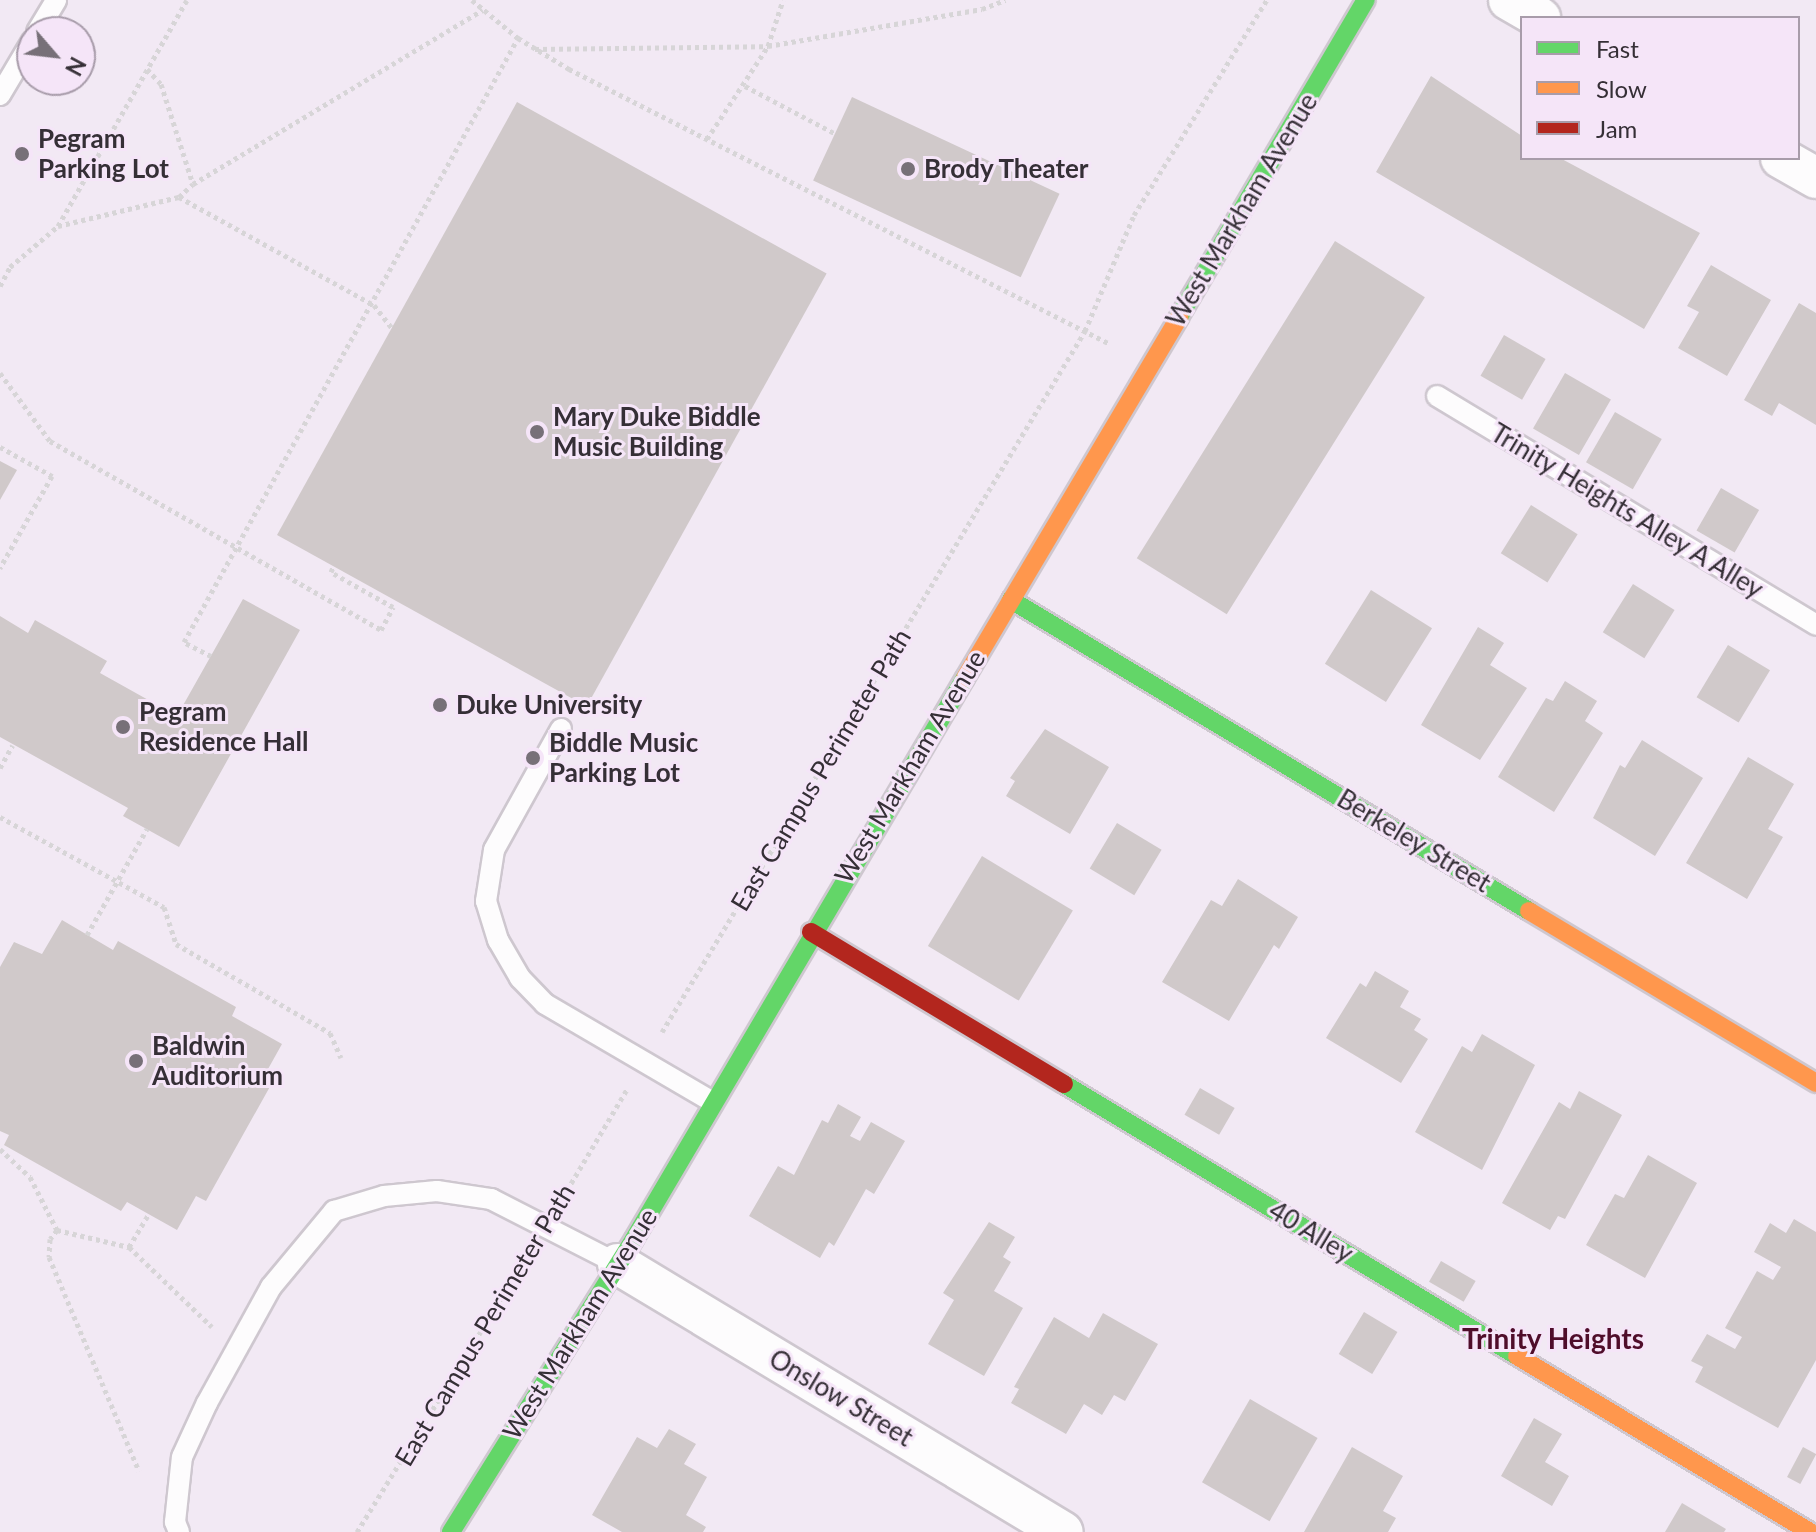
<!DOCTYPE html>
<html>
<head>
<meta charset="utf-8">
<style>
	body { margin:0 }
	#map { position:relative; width:1816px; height:1532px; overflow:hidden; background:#f2e9f4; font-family:Lato,sans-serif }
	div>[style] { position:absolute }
	.building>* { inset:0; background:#d0c9ca; transform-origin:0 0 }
	.path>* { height:5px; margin-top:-2.5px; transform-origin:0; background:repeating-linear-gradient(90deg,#d7d5d7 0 4px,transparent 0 8px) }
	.roads { filter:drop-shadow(2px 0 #cec7cf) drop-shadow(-2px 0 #cec7cf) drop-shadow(0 2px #cec7cf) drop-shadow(0 -2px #cec7cf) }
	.lane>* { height:20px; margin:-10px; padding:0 10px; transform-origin:10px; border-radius:10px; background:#fdfcfd }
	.street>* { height:40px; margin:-20px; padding:0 20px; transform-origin:20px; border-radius:20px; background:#fdfcfd }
	.fast>* { height:18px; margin:-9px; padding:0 9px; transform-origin:9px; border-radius:9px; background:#63d668 }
	.slow>* { height:18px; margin:-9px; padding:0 9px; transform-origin:9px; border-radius:9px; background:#ff974d }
	.jam>* { height:18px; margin:-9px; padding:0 9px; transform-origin:9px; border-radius:9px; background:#b3261e }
	.dots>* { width:22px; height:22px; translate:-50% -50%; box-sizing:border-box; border:4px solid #f5e5f8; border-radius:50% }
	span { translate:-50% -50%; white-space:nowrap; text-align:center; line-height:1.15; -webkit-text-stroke:6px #f5e5f8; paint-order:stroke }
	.poi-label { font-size:26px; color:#352f36; font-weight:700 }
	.left { translate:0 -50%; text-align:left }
	.street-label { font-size:26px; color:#352f36 }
	.neighbourhood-label { font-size:28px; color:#4f0d2a; font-weight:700 }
	.legend { position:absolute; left:1520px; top:16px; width:280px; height:144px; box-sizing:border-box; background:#f5e5f8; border:2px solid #a89caa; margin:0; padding:10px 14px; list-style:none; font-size:24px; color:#352f36 }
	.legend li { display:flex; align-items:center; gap:16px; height:40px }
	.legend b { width:40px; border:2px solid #a89caa }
	.north { position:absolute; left:16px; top:16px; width:80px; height:80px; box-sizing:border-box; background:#f5e5f8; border:2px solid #a89caa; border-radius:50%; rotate:118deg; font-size:22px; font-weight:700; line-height:32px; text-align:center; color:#352f36 }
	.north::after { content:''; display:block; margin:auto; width:28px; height:36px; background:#777078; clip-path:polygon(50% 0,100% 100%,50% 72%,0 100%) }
</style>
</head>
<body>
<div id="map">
	<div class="building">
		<div style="clip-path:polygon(1431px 76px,1522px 136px,1522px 158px,1560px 158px,1700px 233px,1644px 329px,1376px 172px)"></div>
		<div style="left:852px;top:97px;width:229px;height:92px;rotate:25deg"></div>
		<div style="left:517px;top:102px;width:354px;height:495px;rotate:29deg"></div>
		<div style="left:1335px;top:241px;width:106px;height:374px;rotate:32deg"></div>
		<div style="clip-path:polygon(1711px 265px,1771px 300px,1727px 376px,1678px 348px,1699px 312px,1687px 306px)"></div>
		<div style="clip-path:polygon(1799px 303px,1816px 313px,1816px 425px,1779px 403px,1772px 416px,1744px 400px)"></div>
		<div style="left:1504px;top:335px;width:48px;height:47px;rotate:30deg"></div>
		<div style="left:1565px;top:373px;width:53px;height:64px;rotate:30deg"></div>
		<div style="left:1615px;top:412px;width:54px;height:58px;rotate:30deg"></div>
		<div style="clip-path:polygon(0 461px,17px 470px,0 500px)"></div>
		<div style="left:1721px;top:488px;width:44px;height:49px;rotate:30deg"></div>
		<div style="left:1531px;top:505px;width:55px;height:57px;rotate:32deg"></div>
		<div style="left:1633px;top:584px;width:49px;height:57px;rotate:32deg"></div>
		<div style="left:1371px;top:590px;width:72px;height:87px;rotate:32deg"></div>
		<div style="clip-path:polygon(243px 599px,300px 630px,179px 847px,123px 816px,128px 808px,0 737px,0 616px,28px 633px,35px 620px,107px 661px,100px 673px,177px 716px)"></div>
		<div style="clip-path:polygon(1478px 627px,1504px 643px,1490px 665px,1527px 688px,1480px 760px,1421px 725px)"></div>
		<div style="left:1728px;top:645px;width:49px;height:61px;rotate:31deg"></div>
		<div style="clip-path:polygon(1565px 681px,1597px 701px,1585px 721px,1603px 733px,1554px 812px,1498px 777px,1546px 698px,1553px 701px)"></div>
		<div style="clip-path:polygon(1045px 729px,1109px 767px,1070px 834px,1006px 796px,1015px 781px,1010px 778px)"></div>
		<div style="clip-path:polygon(1642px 740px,1703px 778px,1655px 856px,1593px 818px,1620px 765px,1625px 768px)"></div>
		<div style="clip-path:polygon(1748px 757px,1794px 784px,1768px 829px,1783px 837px,1747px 899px,1686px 863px)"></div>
		<div style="left:1117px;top:823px;width:52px;height:53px;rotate:31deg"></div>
		<div style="left:982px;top:856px;width:106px;height:105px;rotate:31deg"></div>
		<div style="clip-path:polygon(1238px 879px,1298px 917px,1279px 949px,1274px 945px,1229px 1021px,1162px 982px,1211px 900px,1222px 906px)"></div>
		<div style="clip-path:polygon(62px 920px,113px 950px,118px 941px,236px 1007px,232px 1016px,282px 1044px,263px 1078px,272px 1083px,206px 1201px,196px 1196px,177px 1230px,127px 1202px,121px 1211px,4px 1145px,9px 1135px,0 1131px,0 967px,14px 942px,42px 954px)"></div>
		<div style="clip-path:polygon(1375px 971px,1409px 991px,1400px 1007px,1421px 1019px,1414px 1030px,1428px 1039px,1401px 1083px,1326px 1038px,1360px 983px,1366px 987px)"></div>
		<div style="clip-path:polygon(1482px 1034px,1535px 1065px,1482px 1170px,1415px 1132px,1462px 1046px,1472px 1052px)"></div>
		<div style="left:1200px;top:1088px;width:40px;height:31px;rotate:30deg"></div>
		<div style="clip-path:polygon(1579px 1091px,1622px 1115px,1565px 1219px,1558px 1216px,1550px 1230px,1502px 1203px,1559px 1102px,1570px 1109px)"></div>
		<div style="clip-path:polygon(838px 1104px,861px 1117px,850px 1136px,860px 1141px,871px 1122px,905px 1141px,874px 1194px,866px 1189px,834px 1246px,829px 1242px,820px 1258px,749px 1216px,778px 1166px,794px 1175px,822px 1120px,828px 1123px)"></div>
		<div style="clip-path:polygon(1648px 1155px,1697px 1183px,1645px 1278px,1586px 1245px,1615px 1194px,1624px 1198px)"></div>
		<div style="clip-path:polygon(1794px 1219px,1816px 1232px,1816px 1360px,1778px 1428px,1695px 1382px,1703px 1367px,1691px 1361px,1707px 1334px,1735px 1349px,1742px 1337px,1725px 1328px,1757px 1271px,1773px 1280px,1781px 1267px,1754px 1252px,1770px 1223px,1786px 1233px)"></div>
		<div style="clip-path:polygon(989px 1222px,1015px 1237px,1003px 1257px,1011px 1262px,994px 1291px,1023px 1308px,984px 1376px,928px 1344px,954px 1300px,943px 1293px)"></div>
		<div style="left:1441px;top:1261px;width:40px;height:24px;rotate:30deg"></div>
		<div style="left:1364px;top:1312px;width:39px;height:49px;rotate:31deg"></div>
		<div style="clip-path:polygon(1103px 1313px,1158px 1344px,1125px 1401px,1114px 1395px,1102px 1415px,1084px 1404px,1066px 1434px,1011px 1403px,1019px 1389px,1014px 1387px,1054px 1317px,1089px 1338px)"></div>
		<div style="left:1250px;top:1399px;width:78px;height:96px;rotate:30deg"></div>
		<div style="clip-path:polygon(1534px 1418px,1562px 1434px,1545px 1462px,1569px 1476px,1552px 1506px,1501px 1476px)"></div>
		<div style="clip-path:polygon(669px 1429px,696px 1444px,684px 1464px,707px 1477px,686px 1515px,706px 1527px,703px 1532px,622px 1532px,592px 1515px,637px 1437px,657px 1448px)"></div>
		<div style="clip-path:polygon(1352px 1447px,1403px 1476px,1383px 1511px,1396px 1518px,1388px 1532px,1304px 1532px)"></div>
		<div style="left:1803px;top:1447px;width:15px;height:34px;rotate:28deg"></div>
		<div style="clip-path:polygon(1682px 1503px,1726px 1529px,1724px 1532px,1665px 1532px)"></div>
	</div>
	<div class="path">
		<div style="left:472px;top:0;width:60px;rotate:39.6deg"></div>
		<div style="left:518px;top:38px;width:60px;rotate:31.3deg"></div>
		<div style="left:569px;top:69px;width:607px;rotate:26.95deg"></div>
		<div style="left:535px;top:49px;width:233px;rotate:-0.7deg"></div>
		<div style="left:768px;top:46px;width:217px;rotate:-9.8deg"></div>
		<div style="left:982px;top:9px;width:25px;rotate:-21deg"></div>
		<div style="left:147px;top:69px;width:21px;rotate:47deg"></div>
		<div style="left:161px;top:84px;width:105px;rotate:72.3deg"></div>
		<div style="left:745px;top:86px;width:101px;rotate:27.8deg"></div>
		<div style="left:707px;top:139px;width:111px;rotate:-56.7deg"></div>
		<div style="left:768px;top:46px;width:48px;rotate:-71.9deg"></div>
		<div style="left:179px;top:197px;width:223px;rotate:29deg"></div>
		<div style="left:374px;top:305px;width:29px;rotate:52deg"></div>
		<div style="left:58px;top:226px;width:124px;rotate:-13.5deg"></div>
		<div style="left:179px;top:197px;width:19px;rotate:-43deg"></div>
		<div style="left:193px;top:184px;width:338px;rotate:-31deg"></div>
		<div style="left:0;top:286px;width:21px;rotate:-62deg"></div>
		<div style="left:10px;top:267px;width:63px;rotate:-40.5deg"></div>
		<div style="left:58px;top:226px;width:260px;rotate:-60.3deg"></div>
		<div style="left:0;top:373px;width:84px;rotate:53.7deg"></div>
		<div style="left:50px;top:441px;width:381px;rotate:29.7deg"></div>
		<div style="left:381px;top:630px;width:26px;rotate:-62deg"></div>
		<div style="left:393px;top:607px;width:71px;rotate:-150.6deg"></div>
		<div style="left:331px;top:572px;width:5px;rotate:-68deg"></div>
		<div style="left:0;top:447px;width:60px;rotate:29.1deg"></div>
		<div style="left:52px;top:476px;width:106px;rotate:119.5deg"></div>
		<div style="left:211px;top:656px;width:30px;rotate:-153deg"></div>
		<div style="left:184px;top:642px;width:690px;rotate:-61.06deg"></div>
		<div style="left:0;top:768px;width:26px;rotate:-61deg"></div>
		<div style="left:0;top:817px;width:187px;rotate:28.8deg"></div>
		<div style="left:164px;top:907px;width:39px;rotate:72deg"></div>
		<div style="left:176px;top:944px;width:178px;rotate:30deg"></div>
		<div style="left:330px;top:1033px;width:27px;rotate:66deg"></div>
		<div style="left:87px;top:935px;width:122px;rotate:-60.5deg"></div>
		<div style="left:662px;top:1032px;width:819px;rotate:-58.89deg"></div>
		<div style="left:1085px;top:331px;width:126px;rotate:-67.1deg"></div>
		<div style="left:1134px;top:215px;width:253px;rotate:-58.3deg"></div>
		<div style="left:0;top:1149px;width:41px;rotate:43deg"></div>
		<div style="left:30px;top:1177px;width:59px;rotate:63deg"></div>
		<div style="left:57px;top:1230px;width:74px;rotate:13.3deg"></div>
		<div style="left:129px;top:1247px;width:115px;rotate:43.9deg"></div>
		<div style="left:563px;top:1197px;width:126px;rotate:-59.3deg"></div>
		<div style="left:57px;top:1230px;width:11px;rotate:128deg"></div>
		<div style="left:50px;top:1239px;width:18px;rotate:93deg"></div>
		<div style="left:49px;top:1257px;width:232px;rotate:67.2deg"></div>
		<div style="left:129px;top:1247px;width:39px;rotate:-59deg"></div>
		<div style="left:357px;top:1532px;width:327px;rotate:-58.3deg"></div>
	</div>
	<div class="roads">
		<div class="lane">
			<div style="left:37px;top:32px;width:37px;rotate:-59deg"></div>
			<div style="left:0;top:95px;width:63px;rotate:-59.3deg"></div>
			<div style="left:1437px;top:396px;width:443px;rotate:31.1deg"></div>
			<div style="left:561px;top:729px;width:138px;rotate:119deg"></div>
			<div style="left:494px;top:850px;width:52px;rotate:98.9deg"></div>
			<div style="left:486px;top:901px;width:41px;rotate:72.9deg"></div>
			<div style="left:498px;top:940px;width:44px;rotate:59.9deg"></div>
			<div style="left:520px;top:978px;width:36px;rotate:46deg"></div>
			<div style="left:545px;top:1004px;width:194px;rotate:30.3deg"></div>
			<div style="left:179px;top:1532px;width:11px;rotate:-112deg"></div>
			<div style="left:175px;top:1522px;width:65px;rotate:-83.9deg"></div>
			<div style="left:182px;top:1457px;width:60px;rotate:-65.2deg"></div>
			<div style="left:207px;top:1403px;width:132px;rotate:-61.1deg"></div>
			<div style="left:271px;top:1287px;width:99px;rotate:-50.3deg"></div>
			<div style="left:334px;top:1211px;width:52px;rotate:-16.7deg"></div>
			<div style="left:384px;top:1196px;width:53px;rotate:-5.4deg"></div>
			<div style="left:437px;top:1191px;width:55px;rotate:8.4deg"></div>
			<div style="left:491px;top:1199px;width:143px;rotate:27.1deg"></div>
		</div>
		<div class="street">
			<div style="left:1509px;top:0;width:36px;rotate:30deg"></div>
			<div style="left:1781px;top:158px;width:40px;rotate:29.7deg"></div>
			<div style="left:618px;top:1264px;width:519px;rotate:31.06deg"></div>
		</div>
		<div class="fast">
			<div style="left:1179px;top:317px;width:368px;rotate:-59.5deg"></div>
			<div style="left:1011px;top:600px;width:604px;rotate:30.98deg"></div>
			<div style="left:1064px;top:1084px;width:528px;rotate:30.98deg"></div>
			<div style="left:451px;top:1532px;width:345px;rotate:-58deg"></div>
			<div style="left:634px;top:1239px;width:651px;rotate:-59.46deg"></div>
		</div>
		<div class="slow">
			<div style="left:965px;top:678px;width:420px;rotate:-59.3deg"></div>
			<div style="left:1529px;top:911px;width:335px;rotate:30.9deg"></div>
			<div style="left:1517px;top:1356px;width:342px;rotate:31deg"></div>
		</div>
		<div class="jam">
			<div style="left:811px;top:932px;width:295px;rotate:31deg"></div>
		</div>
	</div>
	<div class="dots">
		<div style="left:22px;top:154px;background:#777078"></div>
		<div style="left:908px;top:169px;background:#777078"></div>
		<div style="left:537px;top:432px;background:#777078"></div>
		<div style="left:440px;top:705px;background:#777078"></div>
		<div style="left:123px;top:727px;background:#777078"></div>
		<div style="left:533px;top:758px;background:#777078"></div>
		<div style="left:136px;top:1061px;background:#777078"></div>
	</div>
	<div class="poi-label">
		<span class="left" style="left:38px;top:154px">Pegram<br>Parking Lot</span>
		<span class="left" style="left:924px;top:169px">Brody Theater</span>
		<span class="left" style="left:553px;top:432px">Mary Duke Biddle<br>Music Building</span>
		<span class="left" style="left:456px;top:705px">Duke University</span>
		<span class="left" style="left:139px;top:727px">Pegram<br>Residence Hall</span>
		<span class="left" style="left:549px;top:758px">Biddle Music<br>Parking Lot</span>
		<span class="left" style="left:152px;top:1061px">Baldwin<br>Auditorium</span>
	</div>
	<div class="street-label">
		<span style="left:1242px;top:210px;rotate:-59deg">West Markham Avenue</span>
		<span style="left:1627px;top:511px;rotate:31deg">Trinity Heights Alley A Alley</span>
		<span style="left:910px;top:767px;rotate:-59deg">West Markham Avenue</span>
		<span style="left:821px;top:770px;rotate:-59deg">East Campus Perimeter Path</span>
		<span style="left:1414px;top:841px;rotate:31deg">Berkeley Street</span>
		<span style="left:1311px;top:1232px;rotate:31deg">40 Alley</span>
		<span style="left:580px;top:1324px;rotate:-58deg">West Markham Avenue</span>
		<span style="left:485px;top:1325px;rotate:-59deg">East Campus Perimeter Path</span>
		<span style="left:841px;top:1398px;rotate:31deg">Onslow Street</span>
	</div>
	<div class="neighbourhood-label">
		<span style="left:1553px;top:1338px">Trinity Heights</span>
	</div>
	<ul class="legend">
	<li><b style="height:10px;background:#63d668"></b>Fast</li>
	<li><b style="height:10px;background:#ff974d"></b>Slow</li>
	<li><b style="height:10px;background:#b3261e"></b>Jam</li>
	</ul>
	<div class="north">N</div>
</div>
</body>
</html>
